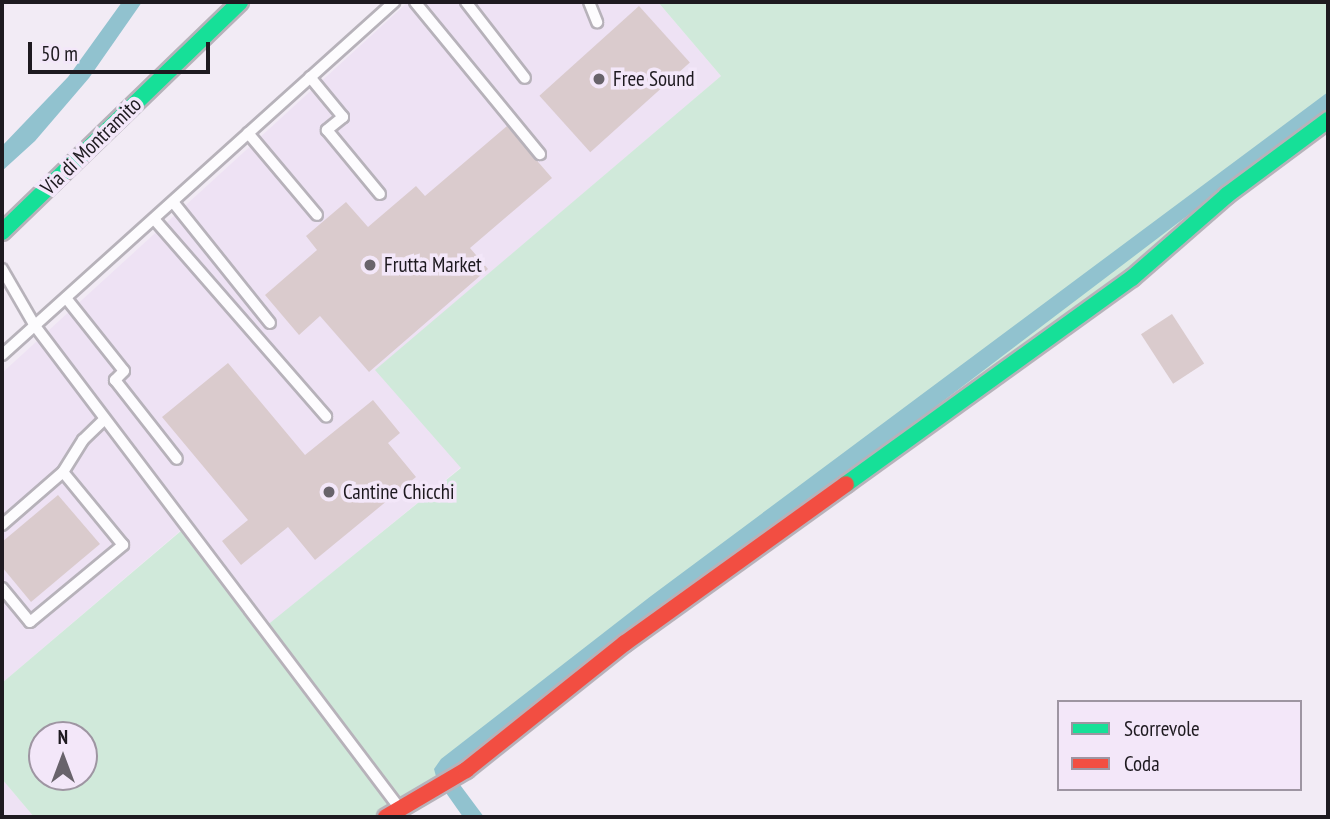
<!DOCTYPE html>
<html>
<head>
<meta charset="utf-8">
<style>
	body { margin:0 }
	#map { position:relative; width:1330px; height:819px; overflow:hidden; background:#f2ebf5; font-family:"PT Sans Narrow",sans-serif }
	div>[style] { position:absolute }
	.built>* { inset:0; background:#eee2f4 }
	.green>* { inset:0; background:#d0e9da }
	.water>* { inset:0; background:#91c2cf }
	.building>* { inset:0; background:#dacbcd; transform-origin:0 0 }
	.roads { filter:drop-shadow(2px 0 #b7b2ba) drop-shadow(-2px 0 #b7b2ba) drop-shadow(0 2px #b7b2ba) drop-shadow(0 -2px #b7b2ba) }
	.lane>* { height:10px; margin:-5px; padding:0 5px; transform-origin:5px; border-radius:5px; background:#fdfcfe }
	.fast>* { height:16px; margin:-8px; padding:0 8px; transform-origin:8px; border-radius:8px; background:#16e098 }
	.jam>* { height:16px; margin:-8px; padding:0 8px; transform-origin:8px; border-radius:8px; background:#f24e42 }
	.dots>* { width:19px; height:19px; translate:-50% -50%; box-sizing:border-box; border:4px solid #f3e7f9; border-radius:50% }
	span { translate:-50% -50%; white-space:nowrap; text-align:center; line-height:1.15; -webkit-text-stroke:7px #f3e7f9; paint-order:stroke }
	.poi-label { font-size:21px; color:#1e1a20 }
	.left { translate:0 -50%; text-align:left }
	.street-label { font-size:21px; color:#1e1a20 }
	.frame { position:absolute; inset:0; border:4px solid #1e1a20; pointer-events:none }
	.legend { position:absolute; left:1057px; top:700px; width:245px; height:91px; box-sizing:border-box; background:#f3e7f9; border:2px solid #9e95a2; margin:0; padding:9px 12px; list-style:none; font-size:21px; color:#1e1a20 }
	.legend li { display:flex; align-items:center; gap:14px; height:35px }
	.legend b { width:35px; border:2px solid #9e95a2 }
	.north { position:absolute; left:28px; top:721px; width:70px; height:70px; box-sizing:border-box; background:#f3e7f9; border:2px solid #9e95a2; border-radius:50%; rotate:0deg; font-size:19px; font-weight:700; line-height:28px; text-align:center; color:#1e1a20 }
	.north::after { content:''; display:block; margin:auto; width:24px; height:32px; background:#68636b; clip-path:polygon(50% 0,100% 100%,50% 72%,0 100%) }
	.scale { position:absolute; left:28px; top:42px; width:182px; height:32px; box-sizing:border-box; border:4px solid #1e1a20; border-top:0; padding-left:9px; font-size:21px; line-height:24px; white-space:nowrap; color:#1e1a20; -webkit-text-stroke:5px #f3e7f9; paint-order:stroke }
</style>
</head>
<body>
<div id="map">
	<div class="built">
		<div style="clip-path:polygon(408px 2px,658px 2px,721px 76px,376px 370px,461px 467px,265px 628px,187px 525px,2px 683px,2px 373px)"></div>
		<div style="clip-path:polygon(2px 779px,34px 817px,2px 817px)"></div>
	</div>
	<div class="green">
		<div style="clip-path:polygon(evenodd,658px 2px,1328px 2px,1328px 122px,386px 817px,34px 817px,2px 779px,2px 683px,188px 525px,265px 627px,461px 468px,375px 370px,721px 76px,658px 2px,42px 735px,84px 735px,84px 777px,42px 777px,42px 735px)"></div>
	</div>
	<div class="water">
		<div style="clip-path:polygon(122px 2px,142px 2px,89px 78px,35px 141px,2px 171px,2px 146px,68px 77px)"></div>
		<div style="clip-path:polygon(1328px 92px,1328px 109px,452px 774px,484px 817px,463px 817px,437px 780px,434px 769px,441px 759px,651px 596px)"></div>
	</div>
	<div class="building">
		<div style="left:639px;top:6px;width:76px;height:134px;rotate:48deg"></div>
		<div style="clip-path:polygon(507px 126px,552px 178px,470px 248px,488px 269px,369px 372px,320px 316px,299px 335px,265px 295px,317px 250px,306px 236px,346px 202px,368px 227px,416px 186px,425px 196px)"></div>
		<div style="left:1172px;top:314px;width:59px;height:37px;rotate:57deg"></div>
		<div style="clip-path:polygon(228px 363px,305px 455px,373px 400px,400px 433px,388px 443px,416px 477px,315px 560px,288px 527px,241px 565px,222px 541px,248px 520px,162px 417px)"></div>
		<div style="clip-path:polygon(58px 495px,100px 544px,31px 602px,2px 567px,2px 542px)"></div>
	</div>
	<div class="roads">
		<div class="lane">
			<div style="left:415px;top:2px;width:197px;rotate:50.6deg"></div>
			<div style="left:466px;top:2px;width:96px;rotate:52.2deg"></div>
			<div style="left:589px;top:2px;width:22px;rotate:68deg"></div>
			<div style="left:310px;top:77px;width:52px;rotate:50.5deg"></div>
			<div style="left:343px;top:117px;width:21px;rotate:141deg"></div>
			<div style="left:327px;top:130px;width:83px;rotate:50.4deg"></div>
			<div style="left:248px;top:133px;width:107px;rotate:49.9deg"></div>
			<div style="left:173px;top:202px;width:155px;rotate:51.3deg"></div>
			<div style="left:154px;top:219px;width:262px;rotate:48.9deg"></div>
			<div style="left:2px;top:269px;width:66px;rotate:59.9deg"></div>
			<div style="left:35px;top:326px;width:602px;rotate:52.9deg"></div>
			<div style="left:66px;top:298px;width:93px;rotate:51.5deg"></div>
			<div style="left:124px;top:371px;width:13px;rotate:135deg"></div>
			<div style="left:115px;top:380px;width:100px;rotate:51.9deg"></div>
			<div style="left:2px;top:355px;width:528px;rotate:-42deg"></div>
			<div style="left:2px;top:525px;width:81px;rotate:-41deg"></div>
			<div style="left:63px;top:472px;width:38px;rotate:-58deg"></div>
			<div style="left:83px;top:440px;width:30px;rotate:-44deg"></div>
			<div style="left:2px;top:588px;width:44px;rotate:50.5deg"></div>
			<div style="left:30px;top:622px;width:121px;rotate:-39.6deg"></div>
			<div style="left:123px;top:545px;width:94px;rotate:-129.4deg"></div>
		</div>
		<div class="fast">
			<div style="left:2px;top:232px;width:331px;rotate:-44deg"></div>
			<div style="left:846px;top:484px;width:352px;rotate:-35.8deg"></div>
			<div style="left:1132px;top:278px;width:126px;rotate:-41.1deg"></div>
			<div style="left:1227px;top:195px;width:126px;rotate:-36.6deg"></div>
		</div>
		<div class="jam">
			<div style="left:386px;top:817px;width:93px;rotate:-30.4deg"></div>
			<div style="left:466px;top:770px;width:203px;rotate:-38.6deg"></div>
			<div style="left:625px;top:643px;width:272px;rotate:-35.7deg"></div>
		</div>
	</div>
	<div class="dots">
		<div style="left:599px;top:79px;background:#68636b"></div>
		<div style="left:370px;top:265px;background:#68636b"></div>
		<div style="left:329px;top:492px;background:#68636b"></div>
	</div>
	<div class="poi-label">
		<span class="left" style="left:613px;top:79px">Free Sound</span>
		<span class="left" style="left:384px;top:265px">Frutta Market</span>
		<span class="left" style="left:343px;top:492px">Cantine Chicchi</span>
	</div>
	<div class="street-label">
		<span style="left:91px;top:146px;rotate:-44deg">Via di Montramito</span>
	</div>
	<div class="frame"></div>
	<ul class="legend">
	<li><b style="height:9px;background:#16e098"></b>Scorrevole</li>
	<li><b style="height:9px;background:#f24e42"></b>Coda</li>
	</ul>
	<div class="north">N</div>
	<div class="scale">50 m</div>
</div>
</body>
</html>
